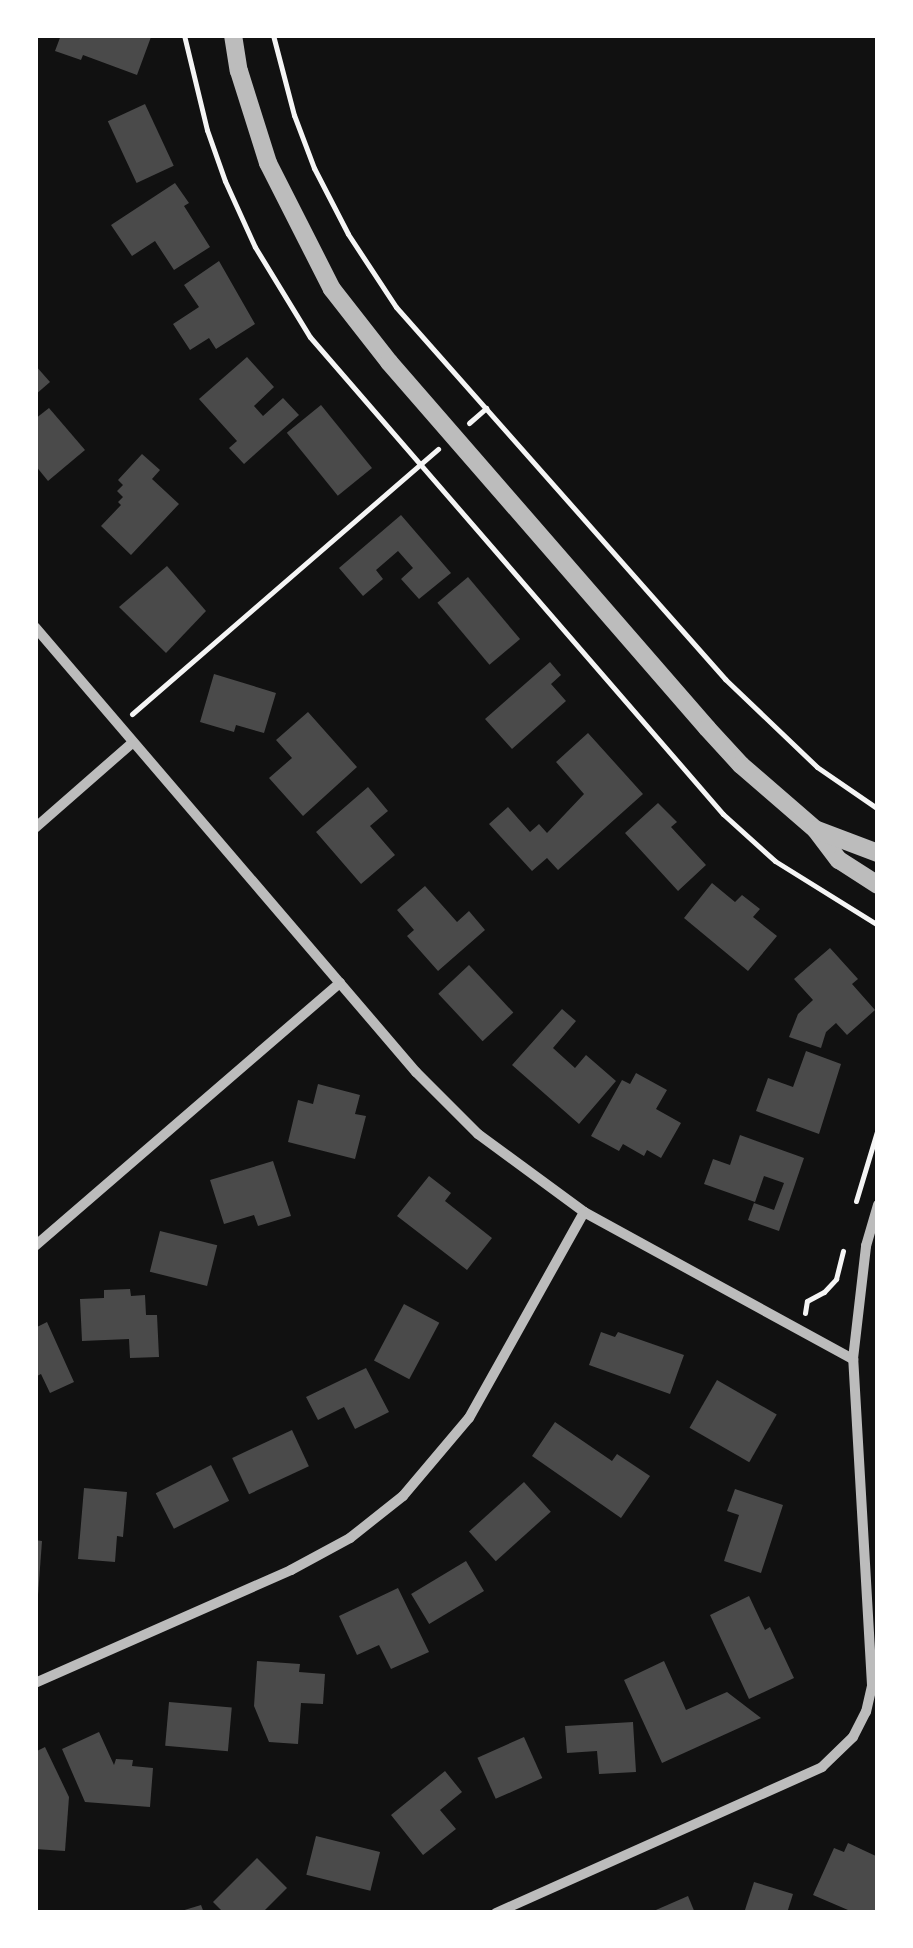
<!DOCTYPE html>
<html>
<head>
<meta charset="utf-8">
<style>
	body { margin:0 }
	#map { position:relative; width:913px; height:1948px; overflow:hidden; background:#111; font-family:"Alegreya Sans",sans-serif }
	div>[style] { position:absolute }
	.building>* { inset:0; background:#4a4a4a; transform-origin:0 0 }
	.path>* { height:5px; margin:-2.5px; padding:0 2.5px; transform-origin:2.5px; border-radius:2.5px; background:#f5f5f5 }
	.minor>* { height:10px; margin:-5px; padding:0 5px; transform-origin:5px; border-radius:5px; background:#bcbcbc }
	.tertiary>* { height:18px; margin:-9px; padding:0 9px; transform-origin:9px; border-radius:9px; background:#bcbcbc }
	span { translate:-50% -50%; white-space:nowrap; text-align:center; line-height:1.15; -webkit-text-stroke:8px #fff; paint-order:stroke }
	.frame { position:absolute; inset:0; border:38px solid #fff; pointer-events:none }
</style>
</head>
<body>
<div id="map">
	<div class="building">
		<div style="clip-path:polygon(61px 35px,145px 35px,151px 37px,137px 75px,83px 55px,81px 60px,55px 51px)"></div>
		<div style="left:145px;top:104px;width:68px;height:41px;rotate:65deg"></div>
		<div style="clip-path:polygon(175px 183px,189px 203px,184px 206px,210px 247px,174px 270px,155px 241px,132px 256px,111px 225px)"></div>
		<div style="clip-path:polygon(219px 261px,255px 324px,216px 349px,209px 338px,190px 350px,173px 324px,199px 307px,184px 285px)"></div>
		<div style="clip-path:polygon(247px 357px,274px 387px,254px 406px,263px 416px,283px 398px,299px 415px,244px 464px,229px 448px,237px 441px,199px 399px)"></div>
		<div style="clip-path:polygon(35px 365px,50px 382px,35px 395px)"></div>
		<div style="left:321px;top:405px;width:81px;height:44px;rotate:51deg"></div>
		<div style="clip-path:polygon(49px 408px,85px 450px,48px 481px,35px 465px,35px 419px)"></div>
		<div style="clip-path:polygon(142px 454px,160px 470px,152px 479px,179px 504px,131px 555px,101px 526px,121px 505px,118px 502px,123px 497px,117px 491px,123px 485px,118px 480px)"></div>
		<div style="clip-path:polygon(401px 515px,451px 573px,419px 599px,401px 579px,413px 568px,398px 551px,376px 570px,383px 579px,363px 596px,339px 568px)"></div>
		<div style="clip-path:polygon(167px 566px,206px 611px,166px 653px,119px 607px)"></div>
		<div style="left:468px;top:577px;width:81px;height:40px;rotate:50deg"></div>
		<div style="clip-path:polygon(550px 662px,561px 675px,551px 684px,566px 701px,512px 749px,485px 719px)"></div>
		<div style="clip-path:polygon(214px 674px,276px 693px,264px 733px,236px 725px,234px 732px,200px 722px)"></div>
		<div style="clip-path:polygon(308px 712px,357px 767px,303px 816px,269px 778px,292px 758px,276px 740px)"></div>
		<div style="clip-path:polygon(588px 733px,643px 794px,558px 870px,547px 858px,532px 871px,489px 824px,508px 807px,530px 832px,539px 824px,547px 833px,584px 794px,556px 762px)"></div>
		<div style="clip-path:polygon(368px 787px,388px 811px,370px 826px,395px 855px,361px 884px,316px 832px)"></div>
		<div style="clip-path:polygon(658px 803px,677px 822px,671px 827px,706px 865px,678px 891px,625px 833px)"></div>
		<div style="clip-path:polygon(712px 883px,735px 902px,742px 895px,760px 909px,753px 917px,777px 936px,748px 971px,684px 918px)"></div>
		<div style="clip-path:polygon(425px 886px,457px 922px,469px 911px,485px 930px,438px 971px,407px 936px,414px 930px,397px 910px)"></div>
		<div style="clip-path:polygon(830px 948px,858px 979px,852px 984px,875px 1010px,847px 1035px,836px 1023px,826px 1032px,821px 1048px,789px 1037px,798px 1014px,813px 1000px,794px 979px)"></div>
		<div style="left:469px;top:965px;width:65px;height:42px;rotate:47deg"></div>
		<div style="clip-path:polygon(562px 1009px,576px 1021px,553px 1048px,575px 1068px,586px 1055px,616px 1081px,579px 1124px,512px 1065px)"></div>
		<div style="clip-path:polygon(806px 1051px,841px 1064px,819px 1134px,756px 1111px,768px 1078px,793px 1087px)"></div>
		<div style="clip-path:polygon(636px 1073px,667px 1090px,656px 1109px,681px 1123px,661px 1158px,647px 1150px,644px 1156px,623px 1144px,619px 1151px,591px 1136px,622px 1080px,630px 1084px)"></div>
		<div style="clip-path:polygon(318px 1084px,360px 1095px,355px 1114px,366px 1116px,355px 1159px,288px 1142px,298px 1100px,313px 1104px)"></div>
		<div style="clip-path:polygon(740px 1135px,804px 1158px,779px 1231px,748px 1220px,754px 1203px,774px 1210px,784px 1183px,764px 1176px,755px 1202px,704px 1184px,713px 1159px,730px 1165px)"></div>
		<div style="clip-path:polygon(273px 1161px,291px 1216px,258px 1226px,254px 1215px,224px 1224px,210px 1180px)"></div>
		<div style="clip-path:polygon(429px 1176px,451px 1193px,445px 1201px,492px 1238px,467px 1270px,397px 1216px)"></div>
		<div style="left:160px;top:1231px;width:59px;height:42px;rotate:14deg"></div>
		<div style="clip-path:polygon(130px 1289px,131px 1296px,145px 1295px,146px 1315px,157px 1315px,159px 1357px,130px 1358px,129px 1339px,82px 1341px,80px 1299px,104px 1298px,104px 1290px)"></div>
		<div style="left:404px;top:1304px;width:40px;height:64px;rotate:28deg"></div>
		<div style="clip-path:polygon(47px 1322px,74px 1382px,50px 1393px,41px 1374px,35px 1377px,35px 1328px)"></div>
		<div style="clip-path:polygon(601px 1332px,615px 1337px,618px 1332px,684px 1355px,670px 1394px,589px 1365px)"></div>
		<div style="clip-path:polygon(366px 1368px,389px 1412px,355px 1429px,344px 1407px,318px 1420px,306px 1397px)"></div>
		<div style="left:717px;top:1380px;width:69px;height:55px;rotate:30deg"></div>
		<div style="clip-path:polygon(555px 1422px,612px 1461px,617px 1454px,650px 1476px,621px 1518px,532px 1456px)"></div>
		<div style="left:292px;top:1430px;width:40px;height:66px;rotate:65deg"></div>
		<div style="left:211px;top:1465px;width:40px;height:62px;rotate:63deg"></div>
		<div style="left:524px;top:1482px;width:40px;height:74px;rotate:48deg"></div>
		<div style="clip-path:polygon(84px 1488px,127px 1492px,123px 1537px,117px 1536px,115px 1562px,78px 1559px)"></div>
		<div style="clip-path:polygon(735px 1489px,783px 1505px,761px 1573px,724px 1561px,739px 1515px,727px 1511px)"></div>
		<div style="clip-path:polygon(35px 1540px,42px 1541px,38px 1595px,35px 1595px)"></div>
		<div style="left:466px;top:1561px;width:35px;height:64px;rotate:59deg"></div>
		<div style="clip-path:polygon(398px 1588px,429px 1652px,391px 1669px,379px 1645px,357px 1655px,339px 1616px)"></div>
		<div style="clip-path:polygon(749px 1596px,765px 1630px,770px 1627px,794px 1678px,749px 1699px,710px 1615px)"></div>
		<div style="clip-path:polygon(257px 1661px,300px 1664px,299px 1672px,325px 1674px,323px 1704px,301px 1703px,298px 1744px,269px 1742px,254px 1706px)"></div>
		<div style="clip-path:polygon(664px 1661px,686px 1710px,727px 1692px,761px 1718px,662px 1763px,624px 1680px)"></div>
		<div style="left:169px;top:1702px;width:63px;height:44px;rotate:5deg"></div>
		<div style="clip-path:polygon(633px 1722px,636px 1772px,599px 1774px,597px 1751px,567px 1753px,565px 1726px)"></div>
		<div style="clip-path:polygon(99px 1732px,114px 1765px,116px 1759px,133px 1760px,132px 1766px,153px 1768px,150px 1807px,85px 1802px,62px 1749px)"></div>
		<div style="left:524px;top:1737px;width:45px;height:51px;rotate:66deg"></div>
		<div style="clip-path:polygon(45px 1747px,69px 1797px,65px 1851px,35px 1849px,35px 1752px)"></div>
		<div style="clip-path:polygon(445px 1771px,462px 1792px,440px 1810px,456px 1829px,423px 1855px,391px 1815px)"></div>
		<div style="left:316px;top:1836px;width:66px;height:40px;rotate:14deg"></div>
		<div style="clip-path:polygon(848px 1843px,878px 1857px,878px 1913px,855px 1913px,813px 1895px,834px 1848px,844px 1852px)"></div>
		<div style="clip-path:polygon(257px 1858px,287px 1888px,262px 1913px,224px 1913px,213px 1902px)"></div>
		<div style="clip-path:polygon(754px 1882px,793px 1894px,787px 1913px,744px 1913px)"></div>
		<div style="clip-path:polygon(688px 1896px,695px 1913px,649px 1913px)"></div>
		<div style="clip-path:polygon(201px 1905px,204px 1913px,178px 1913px,178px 1912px)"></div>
	</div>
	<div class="path">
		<div style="left:184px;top:35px;width:98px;rotate:76.4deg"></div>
		<div style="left:207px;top:130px;width:54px;rotate:70.6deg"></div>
		<div style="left:225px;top:181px;width:72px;rotate:65.6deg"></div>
		<div style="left:255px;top:247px;width:105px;rotate:58.6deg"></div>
		<div style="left:310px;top:337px;width:631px;rotate:49.11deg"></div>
		<div style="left:723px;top:814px;width:70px;rotate:42.1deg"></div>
		<div style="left:775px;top:861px;width:121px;rotate:31.9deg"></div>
		<div style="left:273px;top:35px;width:83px;rotate:75.3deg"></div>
		<div style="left:294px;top:115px;width:57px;rotate:69.3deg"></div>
		<div style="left:314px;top:168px;width:74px;rotate:62.7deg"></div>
		<div style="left:348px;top:234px;width:87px;rotate:56.7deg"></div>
		<div style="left:396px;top:307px;width:497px;rotate:48.5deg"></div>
		<div style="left:725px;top:679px;width:127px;rotate:43.7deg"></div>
		<div style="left:817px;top:767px;width:74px;rotate:34.5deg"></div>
		<div style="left:469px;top:423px;width:23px;rotate:-41deg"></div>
		<div style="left:132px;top:714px;width:405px;rotate:-40.9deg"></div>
		<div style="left:856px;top:1201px;width:76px;rotate:-73.2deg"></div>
		<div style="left:805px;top:1313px;width:12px;rotate:-81deg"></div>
		<div style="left:807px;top:1301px;width:19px;rotate:-28deg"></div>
		<div style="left:824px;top:1292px;width:18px;rotate:-47deg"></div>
		<div style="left:836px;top:1279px;width:29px;rotate:-76deg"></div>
	</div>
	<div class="minor">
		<div style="left:35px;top:627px;width:586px;rotate:49.43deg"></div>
		<div style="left:416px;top:1072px;width:88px;rotate:45deg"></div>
		<div style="left:478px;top:1134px;width:132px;rotate:36.3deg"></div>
		<div style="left:584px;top:1212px;width:307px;rotate:28.7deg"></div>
		<div style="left:35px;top:828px;width:128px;rotate:-41.2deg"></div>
		<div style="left:35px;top:1246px;width:403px;rotate:-40.8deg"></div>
		<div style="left:35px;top:1683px;width:280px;rotate:-23.8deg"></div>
		<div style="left:291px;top:1570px;width:67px;rotate:-28.5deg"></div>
		<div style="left:350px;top:1538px;width:68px;rotate:-38.4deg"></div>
		<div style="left:403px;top:1496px;width:102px;rotate:-49.8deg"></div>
		<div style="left:469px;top:1418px;width:236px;rotate:-60.8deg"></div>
		<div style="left:496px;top:1913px;width:357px;rotate:-24.1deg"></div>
		<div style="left:822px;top:1767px;width:43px;rotate:-44.1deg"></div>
		<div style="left:853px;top:1737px;width:28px;rotate:-63deg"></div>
		<div style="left:866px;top:1712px;width:28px;rotate:-77deg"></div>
		<div style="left:872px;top:1685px;width:327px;rotate:-93.3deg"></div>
		<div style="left:853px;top:1359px;width:114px;rotate:-83.4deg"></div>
		<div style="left:866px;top:1246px;width:43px;rotate:-73.7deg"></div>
	</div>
	<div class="tertiary">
		<div style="left:233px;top:35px;width:36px;rotate:81deg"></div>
		<div style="left:239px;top:71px;width:96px;rotate:72.5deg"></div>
		<div style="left:268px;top:163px;width:141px;rotate:63.1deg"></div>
		<div style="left:332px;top:289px;width:93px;rotate:52deg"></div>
		<div style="left:389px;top:362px;width:485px;rotate:49deg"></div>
		<div style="left:707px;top:728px;width:50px;rotate:47.4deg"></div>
		<div style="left:741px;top:765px;width:99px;rotate:40.9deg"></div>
		<div style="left:816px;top:830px;width:38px;rotate:53deg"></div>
		<div style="left:839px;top:860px;width:46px;rotate:32.7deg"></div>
		<div style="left:817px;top:830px;width:65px;rotate:20.7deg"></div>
	</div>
	<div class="frame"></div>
</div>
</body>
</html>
